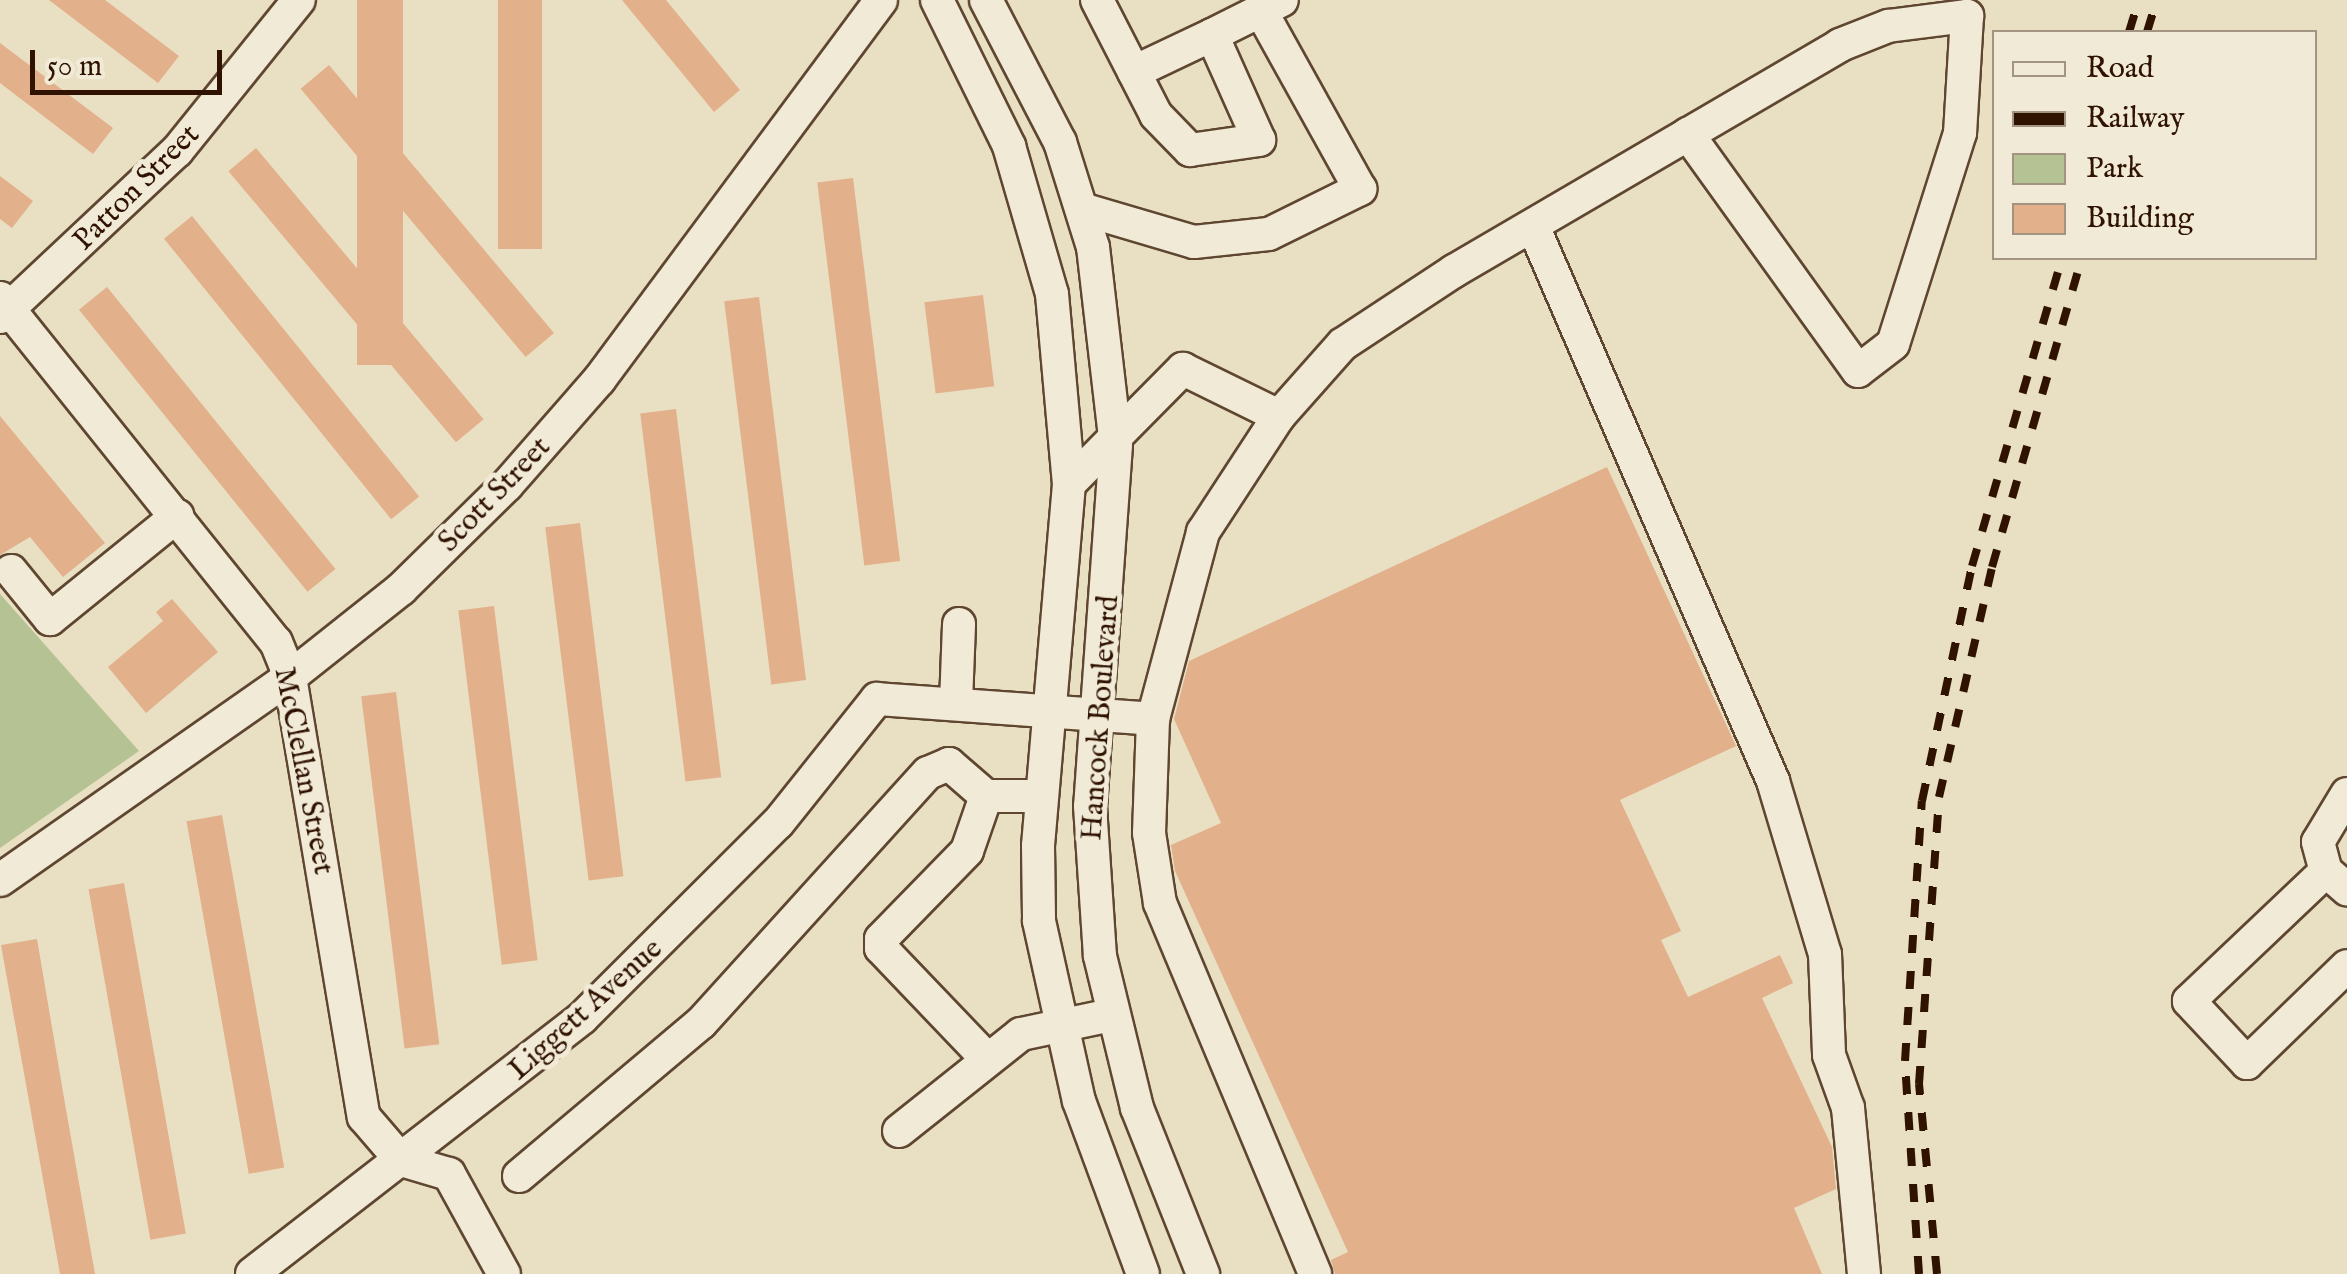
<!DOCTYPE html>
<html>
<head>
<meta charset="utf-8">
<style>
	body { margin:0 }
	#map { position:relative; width:2347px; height:1274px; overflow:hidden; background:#e9dfc2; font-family:"IM FELL English",serif }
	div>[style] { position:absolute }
	.green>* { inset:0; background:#b5c294 }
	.building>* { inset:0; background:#e2b08b; transform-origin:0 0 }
	.roads { filter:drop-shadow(2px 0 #5e4630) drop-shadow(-2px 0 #5e4630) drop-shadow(0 2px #5e4630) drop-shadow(0 -2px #5e4630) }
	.minor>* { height:32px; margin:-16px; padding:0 16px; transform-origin:16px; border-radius:16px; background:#f1ead7 }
	.rail>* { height:8px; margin-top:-4px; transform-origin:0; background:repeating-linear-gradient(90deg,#2f1300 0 18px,transparent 0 36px) }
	span { translate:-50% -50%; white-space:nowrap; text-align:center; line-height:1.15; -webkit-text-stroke:10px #f1ead7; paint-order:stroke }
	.street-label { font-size:30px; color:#2f1300 }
	.legend { position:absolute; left:1992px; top:30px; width:325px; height:230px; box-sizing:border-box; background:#f1ead7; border:2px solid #a39481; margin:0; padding:12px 18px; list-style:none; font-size:30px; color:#2f1300 }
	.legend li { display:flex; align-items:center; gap:20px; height:50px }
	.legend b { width:50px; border:2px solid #a39481 }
	.scale { position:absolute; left:30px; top:50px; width:192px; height:45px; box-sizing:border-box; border:5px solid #2f1300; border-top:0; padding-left:12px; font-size:30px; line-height:35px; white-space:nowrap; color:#2f1300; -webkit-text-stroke:8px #f1ead7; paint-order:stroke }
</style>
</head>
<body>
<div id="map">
	<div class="green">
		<div style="clip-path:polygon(0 594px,139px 751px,0 848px)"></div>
	</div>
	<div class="building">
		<div style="clip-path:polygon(49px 0,105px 0,179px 56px,158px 83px)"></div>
		<div style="left:357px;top:0;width:46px;height:365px"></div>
		<div style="left:498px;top:0;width:44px;height:249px"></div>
		<div style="clip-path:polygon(622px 0,666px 0,740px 90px,714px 112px)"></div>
		<div style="clip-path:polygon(0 43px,113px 128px,93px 154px,0 83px)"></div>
		<div style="left:329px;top:65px;width:350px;height:37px;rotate:50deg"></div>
		<div style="left:256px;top:148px;width:354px;height:36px;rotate:50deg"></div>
		<div style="clip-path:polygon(0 176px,33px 201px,12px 228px,0 219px)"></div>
		<div style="left:853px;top:178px;width:386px;height:36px;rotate:83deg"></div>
		<div style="left:192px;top:216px;width:361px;height:36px;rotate:51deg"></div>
		<div style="left:107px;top:287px;width:363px;height:36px;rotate:51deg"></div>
		<div style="left:983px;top:295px;width:92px;height:59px;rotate:83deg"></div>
		<div style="left:759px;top:297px;width:386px;height:35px;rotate:83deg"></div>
		<div style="left:676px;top:409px;width:371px;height:36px;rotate:83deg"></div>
		<div style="clip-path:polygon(0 416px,105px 543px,63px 577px,30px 537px,0 555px)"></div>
		<div style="clip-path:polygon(1607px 467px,1736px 746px,1620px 800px,1681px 931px,1661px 940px,1688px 997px,1780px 955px,1793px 983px,1762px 998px,1832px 1147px,1836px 1189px,1794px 1208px,1822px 1274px,1335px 1274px,1331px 1260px,1348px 1252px,1175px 871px,1171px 845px,1221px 823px,1174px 719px,1189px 661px)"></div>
		<div style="left:580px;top:523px;width:356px;height:35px;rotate:83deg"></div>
		<div style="clip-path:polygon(172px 599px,218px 652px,146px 713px,108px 667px,163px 621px,156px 612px)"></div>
		<div style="left:494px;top:606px;width:357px;height:36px;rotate:83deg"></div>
		<div style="left:396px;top:692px;width:355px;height:35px;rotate:83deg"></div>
		<div style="left:222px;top:815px;width:358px;height:36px;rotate:80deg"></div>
		<div style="left:124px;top:883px;width:356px;height:36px;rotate:80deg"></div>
		<div style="clip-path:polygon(37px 939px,64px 1098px,95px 1274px,60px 1274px,1px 945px)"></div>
	</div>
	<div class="roads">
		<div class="minor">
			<div style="left:937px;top:0;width:163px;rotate:63.7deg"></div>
			<div style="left:1009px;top:146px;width:154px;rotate:73.8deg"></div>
			<div style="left:1052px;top:294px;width:191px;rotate:84.9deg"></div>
			<div style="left:1069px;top:484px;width:363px;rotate:94.9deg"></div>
			<div style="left:1038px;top:846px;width:75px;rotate:89.2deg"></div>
			<div style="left:1039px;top:921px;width:184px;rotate:77.5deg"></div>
			<div style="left:1079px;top:1101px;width:184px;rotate:69.7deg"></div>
			<div style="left:986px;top:0;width:160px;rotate:62.5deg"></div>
			<div style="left:1060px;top:142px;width:110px;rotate:72.6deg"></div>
			<div style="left:1093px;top:247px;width:199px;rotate:83.4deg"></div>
			<div style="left:1116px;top:445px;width:362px;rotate:94.1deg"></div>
			<div style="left:1090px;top:806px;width:150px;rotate:86.2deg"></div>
			<div style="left:1100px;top:956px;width:156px;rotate:76.3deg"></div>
			<div style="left:1137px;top:1108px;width:179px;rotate:68.3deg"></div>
			<div style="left:1097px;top:0;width:129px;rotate:62.8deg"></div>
			<div style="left:1156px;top:115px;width:49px;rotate:45.8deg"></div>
			<div style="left:1190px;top:150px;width:70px;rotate:-8.2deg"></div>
			<div style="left:1259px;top:140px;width:115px;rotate:-114.1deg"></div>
			<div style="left:1212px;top:35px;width:78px;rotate:-26.6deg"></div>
			<div style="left:1134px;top:72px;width:86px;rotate:-25.4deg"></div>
			<div style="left:1082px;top:209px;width:117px;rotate:16.4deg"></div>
			<div style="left:1194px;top:242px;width:75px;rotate:-6.1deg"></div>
			<div style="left:1269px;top:234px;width:102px;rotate:-26.3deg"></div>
			<div style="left:1360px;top:189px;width:204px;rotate:-119.1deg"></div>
			<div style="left:1533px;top:226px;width:605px;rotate:66.61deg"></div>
			<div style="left:1773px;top:781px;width:181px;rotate:73.3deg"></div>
			<div style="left:1825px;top:954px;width:101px;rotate:87.7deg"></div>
			<div style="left:1829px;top:1055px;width:56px;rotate:70.3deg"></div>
			<div style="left:1848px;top:1108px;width:167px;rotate:84.5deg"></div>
			<div style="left:0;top:298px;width:441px;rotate:51.3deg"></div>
			<div style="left:276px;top:642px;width:38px;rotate:68deg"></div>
			<div style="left:290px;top:677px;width:446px;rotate:80.5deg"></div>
			<div style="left:364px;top:1117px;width:57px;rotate:49.3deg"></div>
			<div style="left:401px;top:1160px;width:50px;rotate:16.3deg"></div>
			<div style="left:449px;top:1174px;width:114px;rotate:61.2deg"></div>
			<div style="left:0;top:317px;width:243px;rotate:-43.2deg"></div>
			<div style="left:177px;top:151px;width:194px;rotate:-51.1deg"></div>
			<div style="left:1069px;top:484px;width:162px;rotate:-45.3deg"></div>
			<div style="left:1183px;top:369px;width:107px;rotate:26.1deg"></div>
			<div style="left:11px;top:571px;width:62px;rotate:50.9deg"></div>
			<div style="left:50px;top:619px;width:164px;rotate:-39deg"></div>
			<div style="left:956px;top:703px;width:79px;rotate:-87.8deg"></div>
			<div style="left:1153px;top:719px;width:114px;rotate:92deg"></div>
			<div style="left:1149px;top:833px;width:71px;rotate:81.1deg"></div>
			<div style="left:1160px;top:903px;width:402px;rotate:67.3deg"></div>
			<div style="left:2347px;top:794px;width:56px;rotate:121.1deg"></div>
			<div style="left:2318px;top:842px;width:30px;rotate:75deg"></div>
			<div style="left:2326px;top:871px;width:28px;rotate:41deg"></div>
			<div style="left:986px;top:796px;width:58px;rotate:109.1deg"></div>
			<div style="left:967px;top:851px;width:123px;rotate:134.3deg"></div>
			<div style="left:881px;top:939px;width:9px;rotate:90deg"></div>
			<div style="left:881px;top:948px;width:152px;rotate:46.3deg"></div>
			<div style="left:2326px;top:871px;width:189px;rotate:136.5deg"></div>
			<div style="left:2189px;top:1001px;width:85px;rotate:46.9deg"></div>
			<div style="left:2247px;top:1063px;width:139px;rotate:-44.1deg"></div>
			<div style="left:0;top:880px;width:354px;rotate:-35deg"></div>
			<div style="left:290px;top:677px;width:142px;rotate:-38.4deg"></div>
			<div style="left:401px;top:589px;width:148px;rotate:-44.5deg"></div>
			<div style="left:507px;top:485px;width:140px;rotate:-48.8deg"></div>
			<div style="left:599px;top:380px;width:473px;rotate:-53.4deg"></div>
			<div style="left:899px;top:1131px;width:156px;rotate:-38.5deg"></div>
			<div style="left:1021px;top:1034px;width:92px;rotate:-11.9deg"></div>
			<div style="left:519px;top:1176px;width:238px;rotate:-40.1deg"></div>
			<div style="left:701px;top:1023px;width:338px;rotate:-47.8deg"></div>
			<div style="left:928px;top:773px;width:23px;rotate:-23deg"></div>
			<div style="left:949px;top:764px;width:49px;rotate:40.9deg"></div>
			<div style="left:986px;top:796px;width:55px"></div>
			<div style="left:252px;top:1274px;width:418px;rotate:-37.8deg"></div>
			<div style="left:582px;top:1018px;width:276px;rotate:-44.9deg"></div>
			<div style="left:778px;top:823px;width:159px;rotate:-51.4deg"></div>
			<div style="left:877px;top:699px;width:277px;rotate:4.1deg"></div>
			<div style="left:1153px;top:719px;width:194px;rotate:-75deg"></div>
			<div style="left:1203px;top:532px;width:139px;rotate:-56.8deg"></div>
			<div style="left:1279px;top:416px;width:96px;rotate:-48.4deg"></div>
			<div style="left:1343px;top:344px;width:133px;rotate:-33.3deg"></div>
			<div style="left:1454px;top:271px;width:447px;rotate:-30.3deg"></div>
			<div style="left:1840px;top:45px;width:52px;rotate:-21.6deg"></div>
			<div style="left:1888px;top:26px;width:80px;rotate:-7.2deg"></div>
			<div style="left:1967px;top:16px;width:117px;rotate:93.4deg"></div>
			<div style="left:1960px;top:133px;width:221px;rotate:107.6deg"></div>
			<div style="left:1893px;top:344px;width:44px;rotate:142.4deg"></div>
			<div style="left:1858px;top:371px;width:292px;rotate:-125.7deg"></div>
		</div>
	</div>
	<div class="rail">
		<div style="left:2129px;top:32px;width:34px;rotate:-73deg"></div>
		<div style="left:2147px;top:32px;width:34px;rotate:-73deg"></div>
		<div style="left:1919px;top:1274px;width:213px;rotate:-93.8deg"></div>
		<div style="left:1905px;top:1061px;width:261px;rotate:-86.3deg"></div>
		<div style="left:1922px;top:801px;width:240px;rotate:-78deg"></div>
		<div style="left:1972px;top:566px;width:321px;rotate:-73.7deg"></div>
		<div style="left:1937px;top:1274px;width:191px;rotate:-95.4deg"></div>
		<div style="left:1919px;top:1084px;width:288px;rotate:-86deg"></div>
		<div style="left:1939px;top:797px;width:236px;rotate:-77deg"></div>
		<div style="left:1992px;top:567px;width:322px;rotate:-73.8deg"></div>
	</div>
	<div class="street-label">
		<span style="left:137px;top:188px;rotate:-45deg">Patton Street</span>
		<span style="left:495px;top:495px;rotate:-46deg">Scott Street</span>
		<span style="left:1101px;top:718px;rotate:-86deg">Hancock Boulevard</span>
		<span style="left:303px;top:771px;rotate:79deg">McClellan Street</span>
		<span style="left:586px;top:1010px;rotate:-42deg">Liggett Avenue</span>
	</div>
	<ul class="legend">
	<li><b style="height:12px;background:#f1ead7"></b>Road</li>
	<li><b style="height:12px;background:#2f1300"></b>Railway</li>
	<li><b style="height:28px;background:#b5c294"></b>Park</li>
	<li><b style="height:28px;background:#e2b08b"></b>Building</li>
	</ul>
	<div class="scale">50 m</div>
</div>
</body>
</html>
